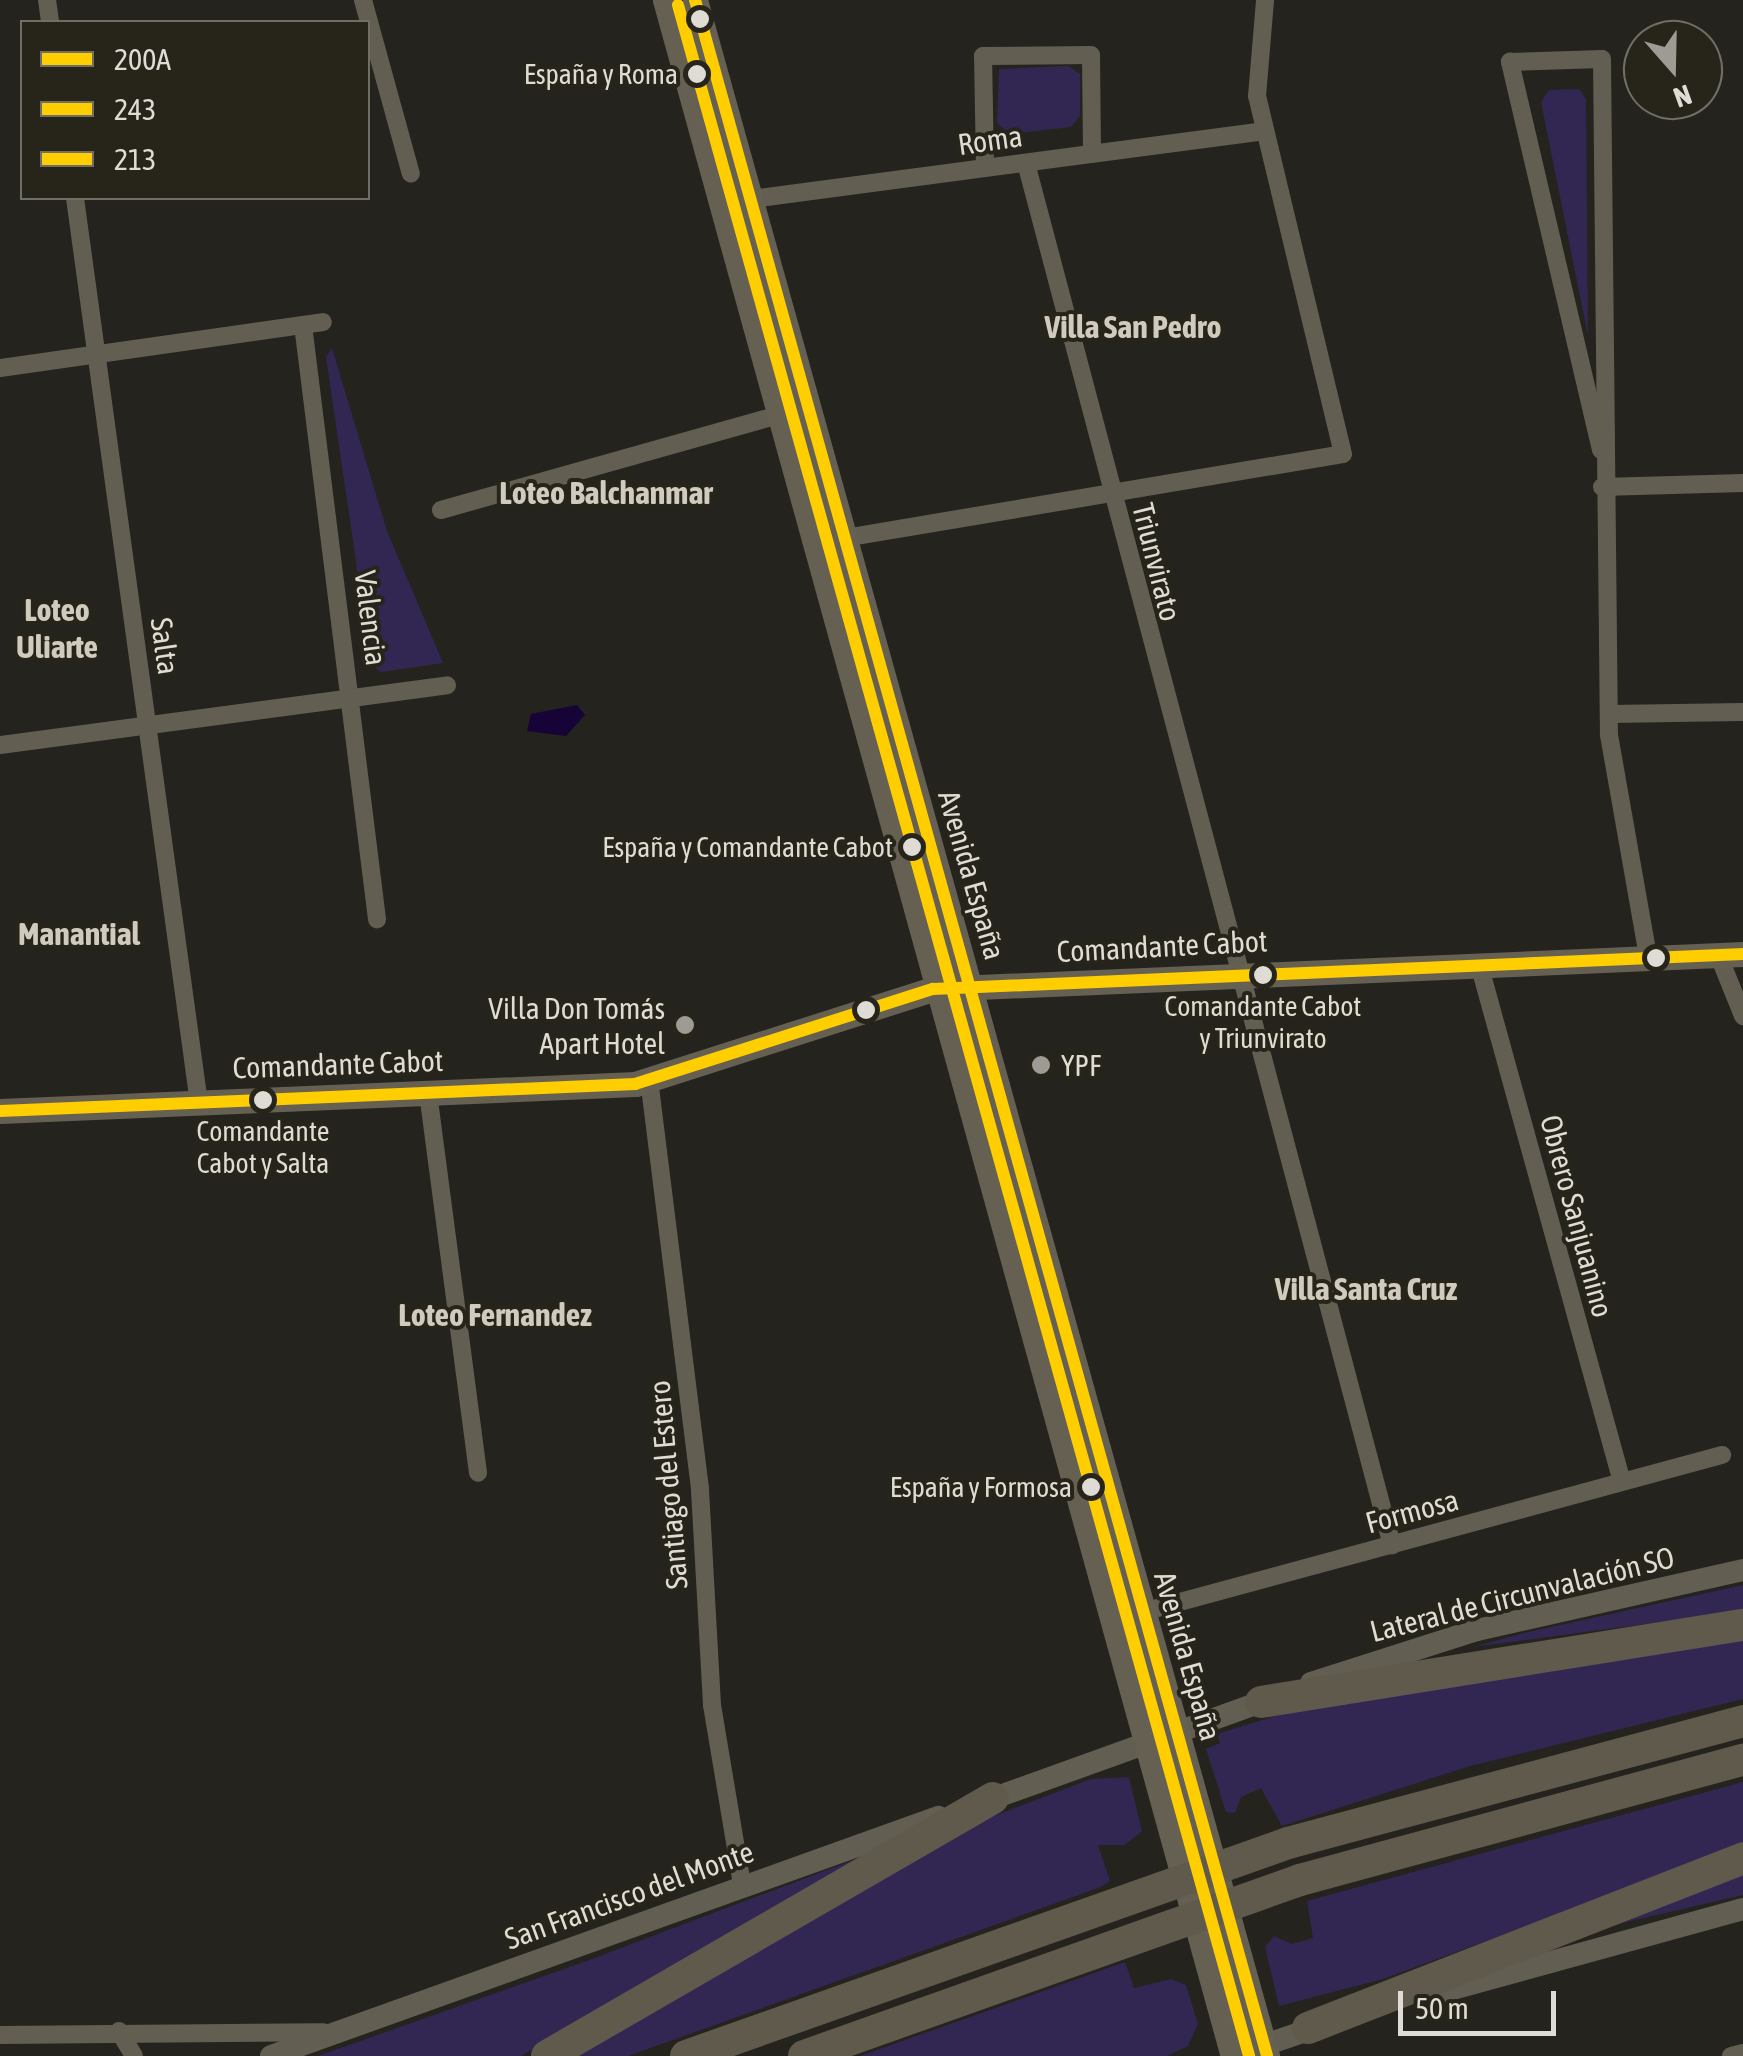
<!DOCTYPE html>
<html>
<head>
<meta charset="utf-8">
<style>
	body { margin:0 }
	#map { position:relative; width:1743px; height:2056px; overflow:hidden; background:#24231d; font-family:"Asap Condensed",sans-serif }
	div>[style] { position:absolute }
	.green>* { inset:0; background:#322753 }
	.water>* { inset:0; background:#160337 }
	.minor>* { height:18px; margin:-9px; padding:0 9px; transform-origin:9px; border-radius:9px; background:#625e52 }
	.tertiary>* { height:22px; margin:-11px; padding:0 11px; transform-origin:11px; border-radius:11px; background:#625e52 }
	.secondary>* { height:25px; margin:-12.5px; padding:0 12.5px; transform-origin:12.5px; border-radius:12.5px; background:#656052 }
	.motorway>* { height:32px; margin:-16px; padding:0 16px; transform-origin:16px; border-radius:16px; background:#605a4c }
	.bus-1>* { height:12px; margin:-6px; padding:0 6px; transform-origin:6px; border-radius:6px; background:#ffce00 }
	.bus-2>* { height:12px; margin:-6px; padding:0 6px; transform-origin:6px; border-radius:6px; background:#ffce00 }
	.bus-3>* { height:12px; margin:-6px; padding:0 6px; transform-origin:6px; border-radius:6px; background:#ffce00 }
	.dots>* { width:28px; height:28px; translate:-50% -50%; box-sizing:border-box; border:5px solid #27241a; border-radius:50% }
	span { translate:-50% -50%; white-space:nowrap; text-align:center; line-height:1.15; -webkit-text-stroke:8px #27241a; paint-order:stroke }
	.bus-label { font-size:28px; color:#dfdcd6 }
	.right { translate:-100% -50%; text-align:right }
	.street-label { font-size:30px; color:#dfdcd6 }
	.poi-label { font-size:30px; color:#dfdcd6 }
	.left { translate:0 -50%; text-align:left }
	.neighbourhood-label { font-size:32px; color:#d0cbbe; font-weight:700 }
	.legend { position:absolute; left:20px; top:20px; width:350px; height:180px; box-sizing:border-box; background:#27241a; border:2px solid #716e65; margin:0; padding:12px 18px; list-style:none; font-size:30px; color:#dfdcd6 }
	.legend li { display:flex; align-items:center; gap:20px; height:50px }
	.legend b { width:50px; border:2px solid #716e65 }
	.north { position:absolute; left:1623px; top:20px; width:100px; height:100px; box-sizing:border-box; background:#27241a; border:2px solid #716e65; border-radius:50%; rotate:160deg; font-size:28px; font-weight:700; line-height:40px; text-align:center; color:#dfdcd6 }
	.north::after { content:''; display:block; margin:auto; width:35px; height:45px; background:#9e9b95; clip-path:polygon(50% 0,100% 100%,50% 72%,0 100%) }
	.scale { position:absolute; left:1398px; top:1991px; width:158px; height:45px; box-sizing:border-box; border:5px solid #dfdcd6; border-top:0; padding-left:12px; font-size:30px; line-height:35px; white-space:nowrap; color:#dfdcd6; -webkit-text-stroke:8px #27241a; paint-order:stroke }
</style>
</head>
<body>
<div id="map">
	<div class="green">
		<div style="clip-path:polygon(1068px 66px,1080px 74px,1080px 116px,1071px 127px,1009px 134px,997px 123px,999px 69px)"></div>
		<div style="clip-path:polygon(1579px 89px,1586px 99px,1588px 336px,1541px 102px,1549px 90px)"></div>
		<div style="clip-path:polygon(332px 348px,387px 531px,443px 663px,381px 672px,371px 664px,326px 357px)"></div>
		<div style="clip-path:polygon(1743px 1585px,1743px 1611px,1473px 1647px,1524px 1633px)"></div>
		<div style="clip-path:polygon(1743px 1634px,1743px 1699px,1470px 1766px,1282px 1826px,1261px 1788px,1241px 1797px,1235px 1813px,1226px 1812px,1206px 1749px,1220px 1743px,1217px 1734px,1359px 1690px)"></div>
		<div style="clip-path:polygon(1129px 1777px,1142px 1831px,1125px 1845px,1098px 1845px,1110px 1881px,1101px 1887px,628px 2056px,568px 2056px,954px 1831px,1091px 1779px)"></div>
		<div style="clip-path:polygon(1743px 1782px,1743px 1846px,1383px 1979px,1279px 2006px,1265px 1947px,1274px 1936px,1292px 1944px,1313px 1938px,1307px 1901px)"></div>
		<div style="clip-path:polygon(864px 1856px,521px 2056px,318px 2056px,592px 1959px)"></div>
		<div style="clip-path:polygon(1743px 1871px,1743px 1895px,1609px 1926px)"></div>
		<div style="clip-path:polygon(1125px 1962px,1134px 1988px,1171px 1979px,1186px 1985px,1198px 2024px,1188px 2046px,1167px 2056px,860px 2056px)"></div>
	</div>
	<div class="water">
		<div style="clip-path:polygon(577px 705px,585px 715px,566px 736px,527px 731px,531px 714px)"></div>
	</div>
	<div class="minor">
		<div style="left:47px;top:0;width:22px;rotate:82deg"></div>
		<div style="left:363px;top:0;width:180px;rotate:74.6deg"></div>
		<div style="left:1026px;top:163px;width:1430px;rotate:75.17deg"></div>
		<div style="left:985px;top:168px;width:112px;rotate:-91deg"></div>
		<div style="left:983px;top:56px;width:108px;rotate:-0.5deg"></div>
		<div style="left:1091px;top:55px;width:99px;rotate:89.4deg"></div>
		<div style="left:75px;top:198px;width:913px;rotate:82.2deg"></div>
		<div style="left:721px;top:203px;width:549px;rotate:-7.54deg"></div>
		<div style="left:303px;top:325px;width:599px;rotate:82.9deg"></div>
		<div style="left:0;top:368px;width:326px;rotate:-8.1deg"></div>
		<div style="left:1601px;top:450px;width:399px;rotate:-103.2deg"></div>
		<div style="left:1510px;top:62px;width:92px;rotate:-1.9deg"></div>
		<div style="left:1602px;top:59px;width:676px;rotate:89.41deg"></div>
		<div style="left:1609px;top:735px;width:225px;rotate:80deg"></div>
		<div style="left:1602px;top:487px;width:141px;rotate:-1.6deg"></div>
		<div style="left:441px;top:510px;width:381px;rotate:-15.7deg"></div>
		<div style="left:815px;top:543px;width:535px;rotate:-9.57deg"></div>
		<div style="left:1343px;top:454px;width:368px;rotate:-103.5deg"></div>
		<div style="left:1257px;top:96px;width:96px;rotate:-85.2deg"></div>
		<div style="left:1609px;top:714px;width:134px;rotate:-0.9deg"></div>
		<div style="left:0;top:745px;width:451px;rotate:-7.6deg"></div>
		<div style="left:1718px;top:954px;width:67px;rotate:68deg"></div>
		<div style="left:1479px;top:964px;width:537px;rotate:74.57deg"></div>
		<div style="left:649px;top:1079px;width:414px;rotate:82.9deg"></div>
		<div style="left:700px;top:1490px;width:215px;rotate:86.8deg"></div>
		<div style="left:712px;top:1705px;width:182px;rotate:80.5deg"></div>
		<div style="left:428px;top:1093px;width:383px;rotate:82.5deg"></div>
		<div style="left:1117px;top:1619px;width:627px;rotate:-15.17deg"></div>
		<div style="left:119px;top:2031px;width:29px;rotate:59deg"></div>
		<div style="left:0;top:2035px;width:324px;rotate:-0.5deg"></div>
		<div style="left:1731px;top:2056px;width:12px;rotate:-14deg"></div>
	</div>
	<div class="tertiary">
		<div style="left:1311px;top:1683px;width:174px;rotate:-17.7deg"></div>
		<div style="left:1477px;top:1630px;width:273px;rotate:-12.7deg"></div>
		<div style="left:983px;top:1802px;width:307px;rotate:-19.8deg"></div>
		<div style="left:1431px;top:1995px;width:324px;rotate:-15.4deg"></div>
		<div style="left:271px;top:2056px;width:709px;rotate:-19.71deg"></div>
		<div style="left:1232px;top:2056px;width:96px;rotate:-18.8deg"></div>
	</div>
	<div class="secondary">
		<div style="left:665px;top:0;width:2133px;rotate:74.56deg"></div>
		<div style="left:695px;top:0;width:2134px;rotate:74.45deg"></div>
		<div style="left:0;top:1111px;width:636px;rotate:-2.43deg"></div>
		<div style="left:635px;top:1084px;width:313px;rotate:-17.7deg"></div>
		<div style="left:933px;top:989px;width:811px;rotate:-2.47deg"></div>
	</div>
	<div class="motorway">
		<div style="left:1261px;top:1702px;width:488px;rotate:-9.1deg"></div>
		<div style="left:1308px;top:2028px;width:467px;rotate:-21.3deg"></div>
		<div style="left:547px;top:2056px;width:515px;rotate:-30.05deg"></div>
		<div style="left:686px;top:2056px;width:639px;rotate:-19.48deg"></div>
		<div style="left:1288px;top:1843px;width:471px;rotate:-15deg"></div>
		<div style="left:804px;top:2056px;width:526px;rotate:-19.54deg"></div>
		<div style="left:1300px;top:1880px;width:459px;rotate:-15.2deg"></div>
	</div>
	<div class="bus-1">
		<div style="left:695px;top:0;width:2134px;rotate:74.45deg"></div>
	</div>
	<div class="bus-2">
		<div style="left:678px;top:5px;width:2129px;rotate:74.44deg"></div>
	</div>
	<div class="bus-3">
		<div style="left:0;top:1111px;width:636px;rotate:-2.43deg"></div>
		<div style="left:635px;top:1084px;width:313px;rotate:-17.7deg"></div>
		<div style="left:933px;top:989px;width:811px;rotate:-2.47deg"></div>
	</div>
	<div class="dots">
		<div style="left:700px;top:19px;background:#dfdcd6"></div>
		<div style="left:697px;top:74px;background:#dfdcd6"></div>
		<div style="left:912px;top:847px;background:#dfdcd6"></div>
		<div style="left:1656px;top:958px;background:#dfdcd6"></div>
		<div style="left:1263px;top:975px;background:#dfdcd6"></div>
		<div style="left:866px;top:1010px;background:#dfdcd6"></div>
		<div style="left:685px;top:1025px;background:#9e9b95"></div>
		<div style="left:1041px;top:1065px;background:#9e9b95"></div>
		<div style="left:263px;top:1100px;background:#dfdcd6"></div>
		<div style="left:1091px;top:1487px;background:#dfdcd6"></div>
	</div>
	<div class="bus-label">
		<span class="right" style="left:678px;top:74px">España y Roma</span>
		<span class="right" style="left:893px;top:847px">España y Comandante Cabot</span>
		<span style="left:1263px;top:1022px">Comandante Cabot<br>y Triunvirato</span>
		<span style="left:263px;top:1147px">Comandante<br>Cabot y Salta</span>
		<span class="right" style="left:1072px;top:1487px">España y Formosa</span>
	</div>
	<div class="street-label">
		<span style="left:990px;top:140px;rotate:-8deg">Roma</span>
		<span style="left:1157px;top:562px;rotate:76deg">Triunvirato</span>
		<span style="left:371px;top:618px;rotate:83deg">Valencia</span>
		<span style="left:165px;top:646px;rotate:82deg">Salta</span>
		<span style="left:972px;top:875px;rotate:74deg">Avenida España</span>
		<span style="left:1162px;top:946px;rotate:-3deg">Comandante Cabot</span>
		<span style="left:338px;top:1064px;rotate:-2deg">Comandante Cabot</span>
		<span style="left:1577px;top:1216px;rotate:75deg">Obrero Sanjuanino</span>
		<span style="left:668px;top:1485px;rotate:-95deg">Santiago del Estero</span>
		<span style="left:1412px;top:1511px;rotate:-15deg">Formosa</span>
		<span style="left:1522px;top:1594px;rotate:-14deg">Lateral de Circunvalación SO</span>
		<span style="left:1188px;top:1656px;rotate:74deg">Avenida España</span>
		<span style="left:629px;top:1895px;rotate:-20deg">San Francisco del Monte</span>
	</div>
	<div class="poi-label">
		<span class="right" style="left:665px;top:1025px">Villa Don Tomás<br>Apart Hotel</span>
		<span class="left" style="left:1061px;top:1065px">YPF</span>
	</div>
	<div class="neighbourhood-label">
		<span style="left:1133px;top:327px">Villa San Pedro</span>
		<span style="left:606px;top:493px">Loteo Balchanmar</span>
		<span style="left:57px;top:629px">Loteo<br>Uliarte</span>
		<span style="left:79px;top:934px">Manantial</span>
		<span style="left:1366px;top:1289px">Villa Santa Cruz</span>
		<span style="left:495px;top:1315px">Loteo Fernandez</span>
	</div>
	<ul class="legend">
	<li><b style="height:12px;background:#ffce00"></b>200A</li>
	<li><b style="height:12px;background:#ffce00"></b>243</li>
	<li><b style="height:12px;background:#ffce00"></b>213</li>
	</ul>
	<div class="north">N</div>
	<div class="scale">50 m</div>
</div>
</body>
</html>
